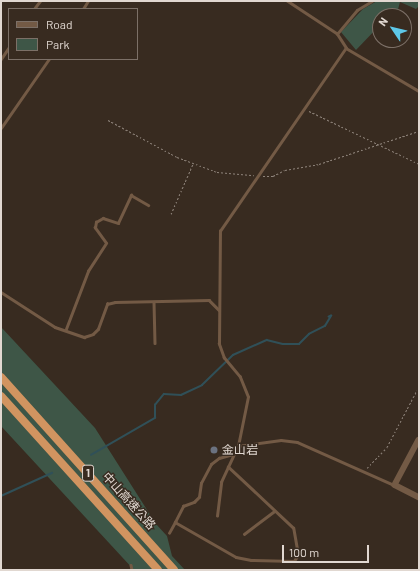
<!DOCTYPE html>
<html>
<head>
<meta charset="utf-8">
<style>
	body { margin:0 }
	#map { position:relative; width:420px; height:571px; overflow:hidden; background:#382b20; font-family:Barlow,"Noto Sans TC",sans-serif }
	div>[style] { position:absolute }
	.green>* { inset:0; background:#3e5647 }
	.stream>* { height:1.5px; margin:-0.75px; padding:0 0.75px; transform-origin:0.75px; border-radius:0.75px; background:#305058 }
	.path>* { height:1px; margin-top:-0.5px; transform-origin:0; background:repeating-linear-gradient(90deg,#8e837a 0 2px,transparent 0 4px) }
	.service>* { height:2.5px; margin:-1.25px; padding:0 1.25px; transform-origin:1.25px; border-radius:1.25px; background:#735a45 }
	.tertiary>* { height:5.5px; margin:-2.75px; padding:0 2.75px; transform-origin:2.75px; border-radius:2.75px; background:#735a45 }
	.motorway>* { height:8px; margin:-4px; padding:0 4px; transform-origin:4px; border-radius:4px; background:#d19460 }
	.dots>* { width:11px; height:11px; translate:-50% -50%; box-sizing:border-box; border:2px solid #382b20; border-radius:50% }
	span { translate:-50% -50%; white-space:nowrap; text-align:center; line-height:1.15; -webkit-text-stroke:3px #382b20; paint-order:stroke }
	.shield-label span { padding:1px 3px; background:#382b20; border:1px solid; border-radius:3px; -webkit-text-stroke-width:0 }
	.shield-label { font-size:11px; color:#e1d8d1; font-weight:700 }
	.poi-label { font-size:12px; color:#e1d8d1 }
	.left { translate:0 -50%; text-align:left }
	.street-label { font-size:12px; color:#e1d8d1 }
	.frame { position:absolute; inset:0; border:2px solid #e1d8d1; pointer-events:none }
	.legend { position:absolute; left:8px; top:8px; width:130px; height:52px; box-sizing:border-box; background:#382b20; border:1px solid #7c7067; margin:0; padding:5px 7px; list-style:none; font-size:12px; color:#e1d8d1 }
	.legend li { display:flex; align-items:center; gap:8px; height:20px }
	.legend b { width:20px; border:1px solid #7c7067 }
	.north { position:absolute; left:372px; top:8px; width:40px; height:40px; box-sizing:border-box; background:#382b20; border:1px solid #7c7067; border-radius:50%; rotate:305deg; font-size:11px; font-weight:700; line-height:16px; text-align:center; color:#e1d8d1 }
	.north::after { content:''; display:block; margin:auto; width:14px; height:18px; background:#5dc7e8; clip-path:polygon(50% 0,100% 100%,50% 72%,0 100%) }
	.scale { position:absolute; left:282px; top:545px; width:87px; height:18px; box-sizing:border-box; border:2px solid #e1d8d1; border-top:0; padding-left:5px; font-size:12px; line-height:14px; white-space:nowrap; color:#e1d8d1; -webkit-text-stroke:3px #382b20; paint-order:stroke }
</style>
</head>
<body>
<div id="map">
	<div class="green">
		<div style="clip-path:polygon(377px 1px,419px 1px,419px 6px,416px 9px,400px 2px,397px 13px,380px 16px,380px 25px,356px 50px,341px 32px,363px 9px)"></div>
		<div style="clip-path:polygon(1px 327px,95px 428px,156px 524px,167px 536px,172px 556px,185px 570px,134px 570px,1px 426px)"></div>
	</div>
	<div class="stream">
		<div style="left:91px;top:455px;width:74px;rotate:-30deg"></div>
		<div style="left:155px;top:418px;width:13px;rotate:-90deg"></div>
		<div style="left:155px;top:405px;width:14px;rotate:-51deg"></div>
		<div style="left:164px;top:394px;width:17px;rotate:3deg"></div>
		<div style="left:181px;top:395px;width:23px;rotate:-25deg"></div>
		<div style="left:202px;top:385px;width:43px;rotate:-44.1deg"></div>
		<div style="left:233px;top:355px;width:37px;rotate:-24deg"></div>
		<div style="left:267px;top:340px;width:16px;rotate:14deg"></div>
		<div style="left:283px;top:344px;width:16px"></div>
		<div style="left:299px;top:344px;width:14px;rotate:-45deg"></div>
		<div style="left:309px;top:334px;width:18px;rotate:-27deg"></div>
		<div style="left:325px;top:326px;width:12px;rotate:-59deg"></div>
		<div style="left:331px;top:316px;width:2px;rotate:153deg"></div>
		<div style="left:1px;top:496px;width:56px;rotate:-24.3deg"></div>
	</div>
	<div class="path">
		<div style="left:309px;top:111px;width:122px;rotate:25.7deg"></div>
		<div style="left:108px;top:120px;width:78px;rotate:28.2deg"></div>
		<div style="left:177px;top:157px;width:43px;rotate:20.6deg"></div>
		<div style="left:217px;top:172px;width:37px;rotate:5deg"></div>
		<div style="left:263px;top:176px;width:10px"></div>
		<div style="left:273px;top:176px;width:13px;rotate:-27deg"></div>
		<div style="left:285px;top:170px;width:35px;rotate:-10deg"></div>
		<div style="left:319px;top:164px;width:105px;rotate:-18.3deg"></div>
		<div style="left:171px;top:214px;width:55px;rotate:-66.3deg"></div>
		<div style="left:367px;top:468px;width:29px;rotate:-46deg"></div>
		<div style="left:387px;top:447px;width:64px;rotate:-62.2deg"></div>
	</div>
	<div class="service">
		<div style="left:34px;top:9px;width:10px;rotate:-53deg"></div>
		<div style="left:83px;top:9px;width:9px;rotate:-58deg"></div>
		<div style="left:337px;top:34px;width:31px;rotate:-50deg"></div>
		<div style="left:357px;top:10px;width:17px;rotate:-31deg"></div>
		<div style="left:346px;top:48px;width:85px;rotate:30.5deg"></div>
		<div style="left:1px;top:59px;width:14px;rotate:-56deg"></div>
		<div style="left:1px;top:128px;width:84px;rotate:-55.2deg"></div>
		<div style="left:1px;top:292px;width:64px;rotate:32.9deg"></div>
		<div style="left:55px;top:327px;width:31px;rotate:19deg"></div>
		<div style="left:84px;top:337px;width:9px;rotate:-18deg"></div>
		<div style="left:93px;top:334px;width:7px;rotate:-45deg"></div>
		<div style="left:98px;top:329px;width:27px;rotate:-70deg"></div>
		<div style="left:107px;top:304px;width:8px;rotate:-14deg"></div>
		<div style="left:115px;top:302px;width:94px;rotate:-1.2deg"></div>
		<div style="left:209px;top:300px;width:14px;rotate:45deg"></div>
		<div style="left:154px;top:302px;width:41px;rotate:88.6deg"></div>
		<div style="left:66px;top:329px;width:62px;rotate:-69.2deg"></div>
		<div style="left:88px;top:271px;width:33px;rotate:-57deg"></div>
		<div style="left:106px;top:243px;width:19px;rotate:-126deg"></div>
		<div style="left:95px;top:228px;width:6px;rotate:-81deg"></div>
		<div style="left:96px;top:222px;width:8px;rotate:-30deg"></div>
		<div style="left:103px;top:218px;width:16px;rotate:18deg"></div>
		<div style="left:118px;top:223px;width:31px;rotate:-65deg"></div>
		<div style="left:131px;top:195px;width:20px;rotate:30deg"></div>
		<div style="left:238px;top:446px;width:43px;rotate:-7.9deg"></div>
		<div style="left:281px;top:440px;width:16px;rotate:7deg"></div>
		<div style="left:297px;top:442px;width:106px;rotate:23.9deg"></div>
		<div style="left:217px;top:516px;width:34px;rotate:-83deg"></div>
		<div style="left:221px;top:482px;width:40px;rotate:-65deg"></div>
		<div style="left:238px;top:446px;width:50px;rotate:-78.5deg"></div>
		<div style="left:248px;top:397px;width:22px;rotate:-112deg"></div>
		<div style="left:240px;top:377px;width:25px;rotate:-130deg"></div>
		<div style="left:224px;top:358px;width:15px;rotate:-110deg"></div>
		<div style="left:219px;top:344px;width:113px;rotate:-89.5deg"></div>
		<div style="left:220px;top:231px;width:222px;rotate:-55.5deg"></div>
		<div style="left:346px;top:48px;width:17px;rotate:-123deg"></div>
		<div style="left:337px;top:34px;width:60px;rotate:-146.6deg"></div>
		<div style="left:175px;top:522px;width:18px;rotate:-63deg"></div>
		<div style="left:183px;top:506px;width:12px;rotate:-20deg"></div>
		<div style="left:194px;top:502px;width:7px;rotate:-45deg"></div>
		<div style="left:199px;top:497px;width:14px;rotate:-82deg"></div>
		<div style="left:201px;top:483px;width:21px;rotate:-62deg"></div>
		<div style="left:211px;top:464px;width:10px;rotate:-37deg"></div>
		<div style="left:219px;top:458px;width:15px;rotate:-16deg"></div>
		<div style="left:169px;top:533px;width:13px;rotate:-61deg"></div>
		<div style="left:175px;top:522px;width:70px;rotate:29.8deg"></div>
		<div style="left:236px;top:557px;width:15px;rotate:11deg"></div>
		<div style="left:251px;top:560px;width:43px;rotate:1.3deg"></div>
		<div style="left:294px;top:561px;width:7px;rotate:-56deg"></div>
		<div style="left:298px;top:555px;width:27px;rotate:-100deg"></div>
		<div style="left:293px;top:528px;width:89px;rotate:-136.8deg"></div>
		<div style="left:244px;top:534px;width:38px;rotate:-37deg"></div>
		<div style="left:131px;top:565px;width:5px;rotate:79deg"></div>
	</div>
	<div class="tertiary">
		<div style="left:419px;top:440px;width:51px;rotate:118.1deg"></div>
		<div style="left:395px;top:485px;width:27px;rotate:27deg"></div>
	</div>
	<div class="motorway">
		<div style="left:1px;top:377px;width:259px;rotate:48.1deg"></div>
		<div style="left:1px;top:396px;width:234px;rotate:47.9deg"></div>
	</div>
	<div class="dots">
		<div style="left:214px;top:450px;background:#6b7280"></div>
	</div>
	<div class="shield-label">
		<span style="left:88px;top:473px">1</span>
	</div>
	<div class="poi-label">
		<span class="left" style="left:222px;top:450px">金山岩</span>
	</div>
	<div class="street-label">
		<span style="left:129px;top:501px;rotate:48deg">中山高速公路</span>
	</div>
	<div class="frame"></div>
	<ul class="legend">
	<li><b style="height:5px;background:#735a45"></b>Road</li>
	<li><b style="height:11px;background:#3e5647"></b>Park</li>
	</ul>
	<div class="north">N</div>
	<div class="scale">100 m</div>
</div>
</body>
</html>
